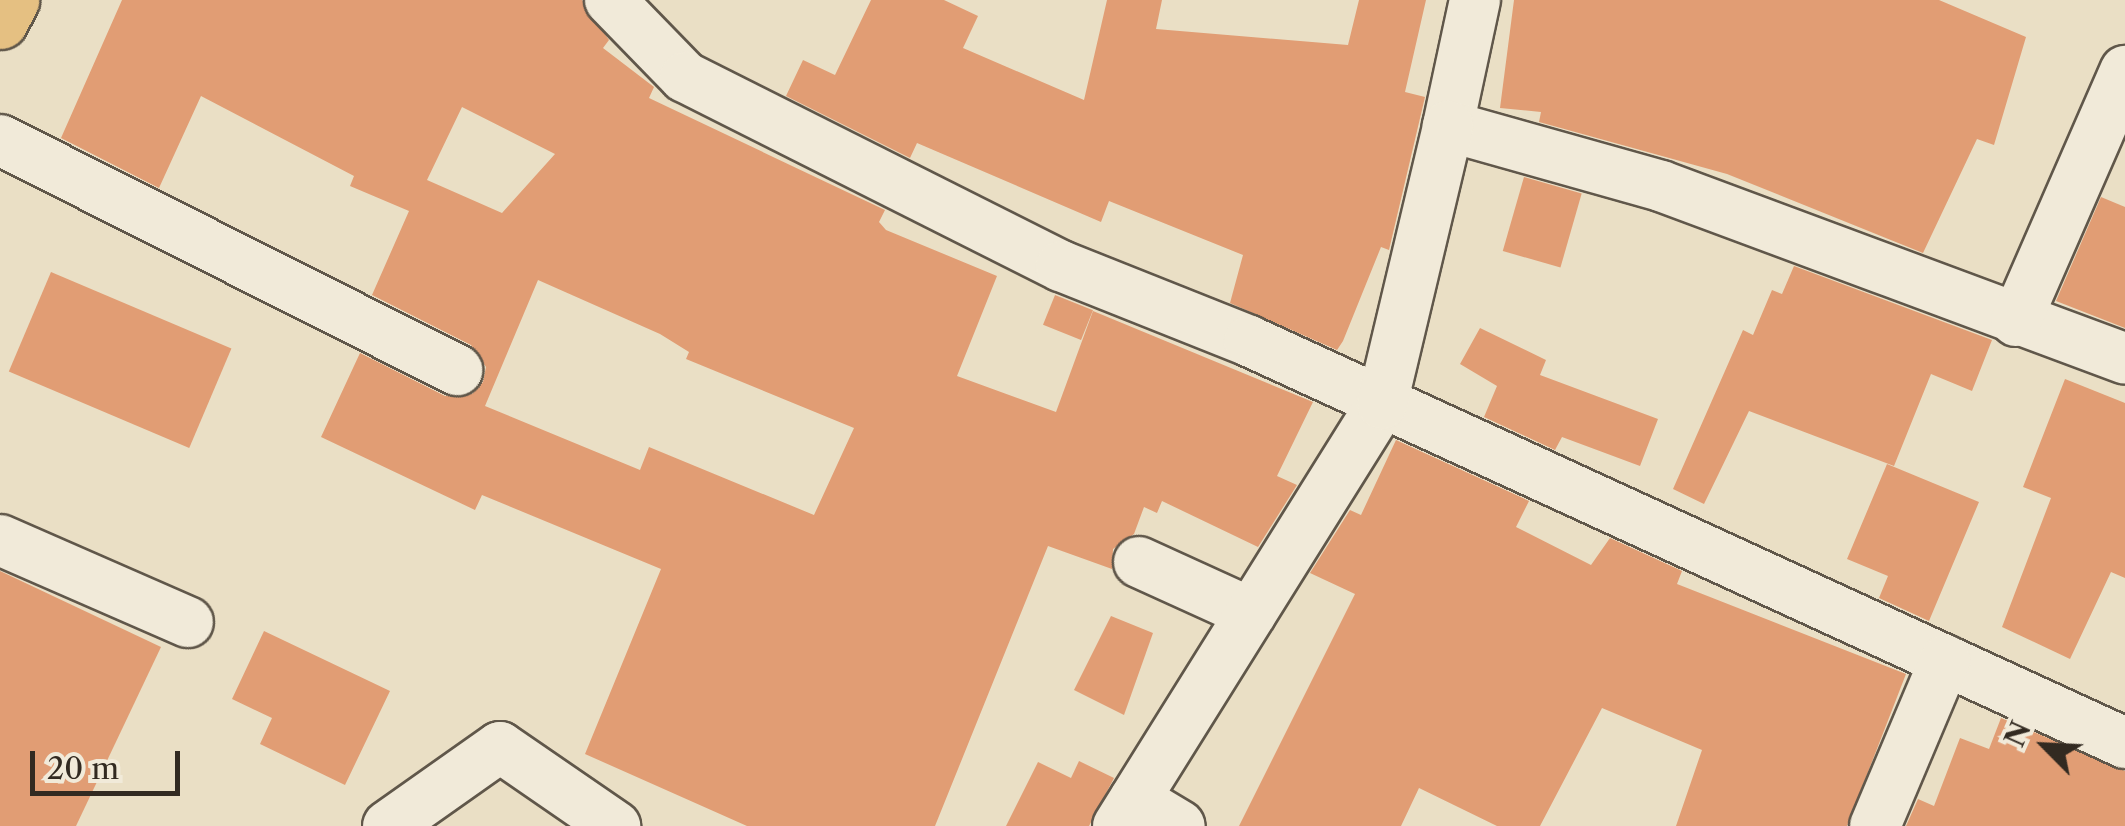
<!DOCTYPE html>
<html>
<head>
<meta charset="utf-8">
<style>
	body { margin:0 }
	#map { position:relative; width:2125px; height:826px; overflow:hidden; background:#eadfc5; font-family:"Libre Caslon Text",serif }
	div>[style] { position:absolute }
	.building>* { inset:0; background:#e19d74; transform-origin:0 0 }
	.roads { filter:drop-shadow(2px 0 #60574a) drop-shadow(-2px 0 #60574a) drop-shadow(0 2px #60574a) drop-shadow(0 -2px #60574a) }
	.minor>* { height:50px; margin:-25px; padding:0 25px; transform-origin:25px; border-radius:25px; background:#f1ead9 }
	.primary>* { height:55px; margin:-27.5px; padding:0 27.5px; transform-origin:27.5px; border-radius:27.5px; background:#e5c082 }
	span { translate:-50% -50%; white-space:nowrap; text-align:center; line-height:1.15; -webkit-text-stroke:8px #f1ead9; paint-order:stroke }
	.north { position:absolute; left:1995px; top:696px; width:100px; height:100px; -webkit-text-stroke:8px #f1ead9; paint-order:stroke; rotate:294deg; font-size:28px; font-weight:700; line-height:40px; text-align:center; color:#322a21 }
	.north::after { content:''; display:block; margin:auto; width:35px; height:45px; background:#322a21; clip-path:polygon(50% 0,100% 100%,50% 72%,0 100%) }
	.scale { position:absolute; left:30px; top:751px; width:150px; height:45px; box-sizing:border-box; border:5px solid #322a21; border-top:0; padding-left:12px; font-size:30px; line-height:35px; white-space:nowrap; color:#322a21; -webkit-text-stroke:8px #f1ead9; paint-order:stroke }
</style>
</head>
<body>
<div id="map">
	<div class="building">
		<div style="clip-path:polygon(evenodd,122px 0,582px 0,609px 40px,603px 48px,654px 87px,649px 98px,885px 210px,879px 222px,886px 230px,997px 276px,957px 376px,1056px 412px,1093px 311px,1313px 402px,1277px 476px,1297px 485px,1258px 547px,1162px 501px,1157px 513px,1144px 507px,1134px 534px,1113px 549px,1112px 569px,1048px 546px,935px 826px,747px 826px,585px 754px,661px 569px,482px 495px,475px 510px,321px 437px,360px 353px,445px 396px,472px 394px,483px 382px,486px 367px,471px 345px,372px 295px,409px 211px,350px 186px,354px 176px,201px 96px,159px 188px,61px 138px,122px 0,462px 107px,555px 154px,502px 213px,427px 180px,462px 107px,122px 0,538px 280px,660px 334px,689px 352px,686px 359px,854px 428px,814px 515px,649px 447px,640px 470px,485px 406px,538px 280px)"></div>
		<div style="clip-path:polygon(871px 0,944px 0,978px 16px,963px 48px,1084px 100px,1107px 0,1162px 0,1156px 29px,1348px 45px,1359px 0,1426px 0,1405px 92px,1425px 97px,1389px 250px,1381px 247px,1343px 341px,1337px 350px,1230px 303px,1243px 255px,1109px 201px,1101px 222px,917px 143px,910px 158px,786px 96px,803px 60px,835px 75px)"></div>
		<div style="clip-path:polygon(1514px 0,1939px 0,2026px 37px,1994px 145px,1977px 139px,1923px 253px,1727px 174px,1539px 122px,1541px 112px,1500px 108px)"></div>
		<div style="left:1524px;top:177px;width:60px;height:77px;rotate:16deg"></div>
		<div style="clip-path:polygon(2101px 197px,2125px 207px,2125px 328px,2056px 301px)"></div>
		<div style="clip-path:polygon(1794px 266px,1992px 340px,1972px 391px,1931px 374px,1894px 466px,1749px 411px,1704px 504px,1673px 489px,1743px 330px,1753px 335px,1772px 290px,1782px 294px)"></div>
		<div style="left:51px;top:272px;width:196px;height:108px;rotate:23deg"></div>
		<div style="left:1055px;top:295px;width:41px;height:32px;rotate:22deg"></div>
		<div style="clip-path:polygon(1480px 328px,1546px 360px,1540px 375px,1658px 419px,1640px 466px,1562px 437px,1555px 450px,1484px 417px,1497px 386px,1460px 364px)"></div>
		<div style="clip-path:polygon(2065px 379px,2125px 403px,2125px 578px,2111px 572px,2070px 659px,2002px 627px,2051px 498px,2023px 487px)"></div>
		<div style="clip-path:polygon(1396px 440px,1529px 501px,1516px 527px,1591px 565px,1610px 538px,1682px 571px,1677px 584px,1906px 674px,1847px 826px,1676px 826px,1702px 750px,1602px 708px,1540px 826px,1497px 826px,1419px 788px,1401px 826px,1239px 826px,1355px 594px,1310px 573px,1350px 510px,1361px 515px)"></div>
		<div style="clip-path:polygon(1887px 464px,1979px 502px,1929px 621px,1879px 598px,1888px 576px,1847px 559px)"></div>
		<div style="clip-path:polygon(0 571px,161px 647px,76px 826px,0 826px)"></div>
		<div style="clip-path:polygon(1111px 616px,1153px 633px,1124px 715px,1074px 690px)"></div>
		<div style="clip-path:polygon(264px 631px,390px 691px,345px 785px,260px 744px,272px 718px,232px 699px)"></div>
		<div style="clip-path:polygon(2001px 718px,2125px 771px,2125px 826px,1906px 826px,1918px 799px,1934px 806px,1960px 738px,1989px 749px)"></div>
		<div style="clip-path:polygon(1079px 761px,1114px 778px,1089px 826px,1006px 826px,1038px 762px,1071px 778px)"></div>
	</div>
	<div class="roads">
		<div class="minor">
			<div style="left:610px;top:0;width:107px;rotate:45.8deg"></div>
			<div style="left:685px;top:77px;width:421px;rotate:26.7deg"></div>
			<div style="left:1061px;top:266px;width:202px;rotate:21.7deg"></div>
			<div style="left:1249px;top:341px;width:964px;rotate:24.65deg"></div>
			<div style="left:1475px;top:0;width:129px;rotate:102.1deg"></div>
			<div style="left:1448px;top:126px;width:221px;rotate:15.7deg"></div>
			<div style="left:1661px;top:186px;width:495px;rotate:20.4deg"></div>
			<div style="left:0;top:140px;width:512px;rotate:26.72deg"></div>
			<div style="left:2016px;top:321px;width:273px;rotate:-66.4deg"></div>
			<div style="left:0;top:540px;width:205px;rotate:23.6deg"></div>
			<div style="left:1139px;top:562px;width:123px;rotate:24.5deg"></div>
			<div style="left:1135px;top:799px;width:52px;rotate:31deg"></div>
			<div style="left:388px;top:826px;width:137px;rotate:-35.2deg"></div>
			<div style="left:500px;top:747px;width:140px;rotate:34.5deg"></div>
			<div style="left:1118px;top:826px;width:498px;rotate:-58deg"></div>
			<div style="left:1382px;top:404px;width:286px;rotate:-76.6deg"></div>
			<div style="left:1875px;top:826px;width:180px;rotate:-67.1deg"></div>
		</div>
		<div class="primary">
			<div style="left:0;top:21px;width:24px;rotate:-62deg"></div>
		</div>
	</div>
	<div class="north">N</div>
	<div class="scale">20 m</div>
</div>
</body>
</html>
